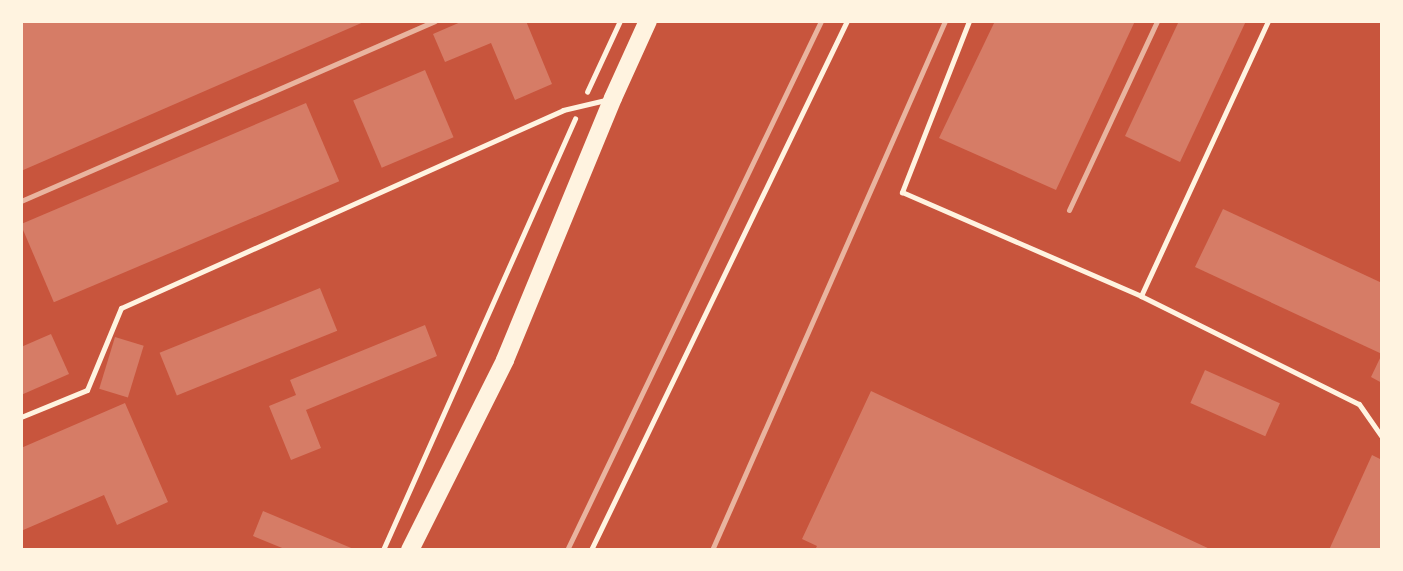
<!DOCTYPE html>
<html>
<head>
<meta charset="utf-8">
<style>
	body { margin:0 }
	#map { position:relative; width:1403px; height:571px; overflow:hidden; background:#c8553d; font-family:"DM Sans",sans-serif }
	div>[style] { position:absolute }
	.building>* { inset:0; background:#d67c66; transform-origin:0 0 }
	.path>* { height:4.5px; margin:-2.25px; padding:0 2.25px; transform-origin:2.25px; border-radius:2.25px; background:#fff3e0 }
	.service>* { height:5px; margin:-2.5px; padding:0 2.5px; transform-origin:2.5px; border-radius:2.5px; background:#fff3e0 }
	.primary>* { height:18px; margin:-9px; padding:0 9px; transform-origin:9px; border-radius:9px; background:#fff3e0 }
	.rail>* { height:5px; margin:-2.5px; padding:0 2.5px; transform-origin:2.5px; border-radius:2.5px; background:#e9b49f }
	span { translate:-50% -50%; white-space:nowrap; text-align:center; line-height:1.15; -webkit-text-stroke:7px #fff3e0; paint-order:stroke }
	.frame { position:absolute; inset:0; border:23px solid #fff3e0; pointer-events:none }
</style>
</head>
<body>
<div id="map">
	<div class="building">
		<div style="clip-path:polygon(21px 21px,366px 21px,21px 171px)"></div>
		<div style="clip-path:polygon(463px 21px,526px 21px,552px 84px,515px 100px,491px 43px,445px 62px,433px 34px)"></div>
		<div style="clip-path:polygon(995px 21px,1135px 21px,1056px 190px,939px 138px)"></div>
		<div style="clip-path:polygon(1179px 21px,1246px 21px,1180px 162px,1125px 136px)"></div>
		<div style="left:425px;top:70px;width:73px;height:78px;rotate:67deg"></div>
		<div style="left:306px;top:103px;width:85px;height:310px;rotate:67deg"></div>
		<div style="clip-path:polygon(1223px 209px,1382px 283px,1382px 354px,1195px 267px)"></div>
		<div style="left:320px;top:288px;width:46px;height:173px;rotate:68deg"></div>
		<div style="clip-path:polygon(425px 325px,437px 356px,306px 410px,321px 448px,291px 460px,269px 406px,296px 395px,290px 380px)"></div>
		<div style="clip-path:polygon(51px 334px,69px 374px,21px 395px,21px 347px)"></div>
		<div style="left:115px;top:337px;width:30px;height:54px;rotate:17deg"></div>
		<div style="clip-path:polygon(1382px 354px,1382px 383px,1371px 377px)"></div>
		<div style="left:1205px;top:370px;width:82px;height:36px;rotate:24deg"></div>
		<div style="clip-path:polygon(871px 391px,1212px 550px,815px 550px,817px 546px,802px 539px)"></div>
		<div style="clip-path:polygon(125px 403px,168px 502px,117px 525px,104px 495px,21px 531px,21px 448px)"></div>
		<div style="clip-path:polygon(1372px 455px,1382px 460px,1382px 550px,1329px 550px)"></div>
		<div style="clip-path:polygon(263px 511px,356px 550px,287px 550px,253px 536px)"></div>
	</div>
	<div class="path">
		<div style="left:587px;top:92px;width:78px;rotate:-65.1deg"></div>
		<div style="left:383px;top:550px;width:472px;rotate:-66deg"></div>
		<div style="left:591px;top:550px;width:588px;rotate:-64.18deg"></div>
	</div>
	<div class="service">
		<div style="left:969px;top:21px;width:184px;rotate:111.4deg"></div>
		<div style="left:902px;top:192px;width:261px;rotate:23.5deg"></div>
		<div style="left:1268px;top:21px;width:303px;rotate:114.8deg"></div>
		<div style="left:1141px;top:296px;width:243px;rotate:26.4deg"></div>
		<div style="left:1359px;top:404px;width:40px;rotate:55.1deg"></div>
		<div style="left:21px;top:417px;width:71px;rotate:-22.2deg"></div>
		<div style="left:87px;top:390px;width:89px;rotate:-67.5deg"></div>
		<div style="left:121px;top:308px;width:484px;rotate:-24.1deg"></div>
		<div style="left:563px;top:110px;width:48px;rotate:-13.2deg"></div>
	</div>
	<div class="primary">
		<div style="left:410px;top:550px;width:212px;rotate:-63.4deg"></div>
		<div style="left:505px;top:360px;width:283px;rotate:-67.6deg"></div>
		<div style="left:613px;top:98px;width:85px;rotate:-65.6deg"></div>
	</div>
	<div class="rail">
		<div style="left:21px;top:201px;width:451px;rotate:-23.5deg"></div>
		<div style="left:1069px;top:210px;width:208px;rotate:-65deg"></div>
		<div style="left:567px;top:550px;width:587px;rotate:-64.35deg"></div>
		<div style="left:712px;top:550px;width:578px;rotate:-66.23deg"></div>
	</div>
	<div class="frame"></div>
</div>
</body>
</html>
